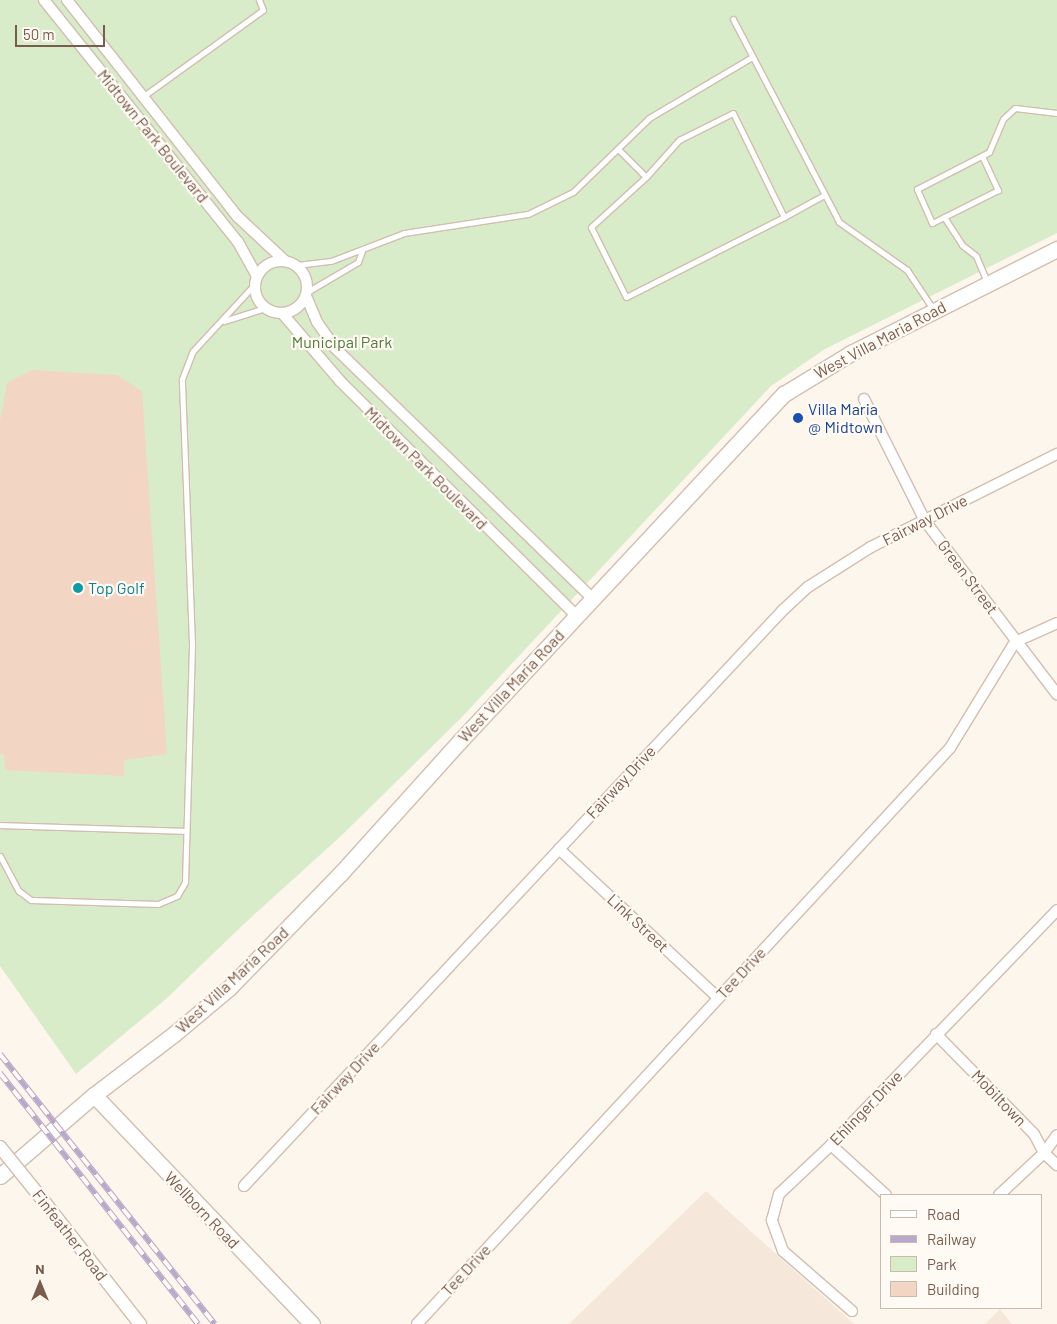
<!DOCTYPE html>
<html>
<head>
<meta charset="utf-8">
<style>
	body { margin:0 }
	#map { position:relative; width:1057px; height:1324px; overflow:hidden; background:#fdf6ec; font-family:Barlow,sans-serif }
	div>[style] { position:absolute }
	.residential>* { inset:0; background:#f5e8da }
	.green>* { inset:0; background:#d8ecc9 }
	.building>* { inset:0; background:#f3d5c3 }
	.roads { filter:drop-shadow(1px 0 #d1beb0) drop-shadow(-1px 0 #d1beb0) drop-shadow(0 1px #d1beb0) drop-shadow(0 -1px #d1beb0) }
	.service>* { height:5px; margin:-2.5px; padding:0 2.5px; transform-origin:2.5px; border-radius:2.5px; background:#fff }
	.minor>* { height:10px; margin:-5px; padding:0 5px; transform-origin:5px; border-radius:5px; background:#fff }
	.minor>.ring { margin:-5px; padding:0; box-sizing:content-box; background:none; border:10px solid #fff; border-radius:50% }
	.tertiary>* { height:12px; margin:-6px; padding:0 6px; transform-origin:6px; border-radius:6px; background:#fff }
	.secondary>* { height:15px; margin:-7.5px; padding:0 7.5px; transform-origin:7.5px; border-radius:7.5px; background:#fff }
	.rail>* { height:5.5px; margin-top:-2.75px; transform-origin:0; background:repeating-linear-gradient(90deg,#fffaf3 0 11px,#b9a8c9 0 22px); box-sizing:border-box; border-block:1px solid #b9a8c9 }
	.bridges { filter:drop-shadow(1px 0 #d1beb0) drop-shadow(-1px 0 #d1beb0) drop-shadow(0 1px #d1beb0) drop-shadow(0 -1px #d1beb0) }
	.tertiary-bridge>* { height:12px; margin:-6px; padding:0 6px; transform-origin:6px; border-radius:6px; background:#fff }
	.dots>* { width:14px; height:14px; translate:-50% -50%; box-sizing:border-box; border:2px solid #fffaf3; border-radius:50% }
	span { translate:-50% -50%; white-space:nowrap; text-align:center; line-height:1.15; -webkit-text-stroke:4.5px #fffaf3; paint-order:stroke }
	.street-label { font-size:16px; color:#7a5c4d }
	.park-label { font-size:16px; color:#537a41 }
	.transit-label { font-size:16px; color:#164399 }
	.left { translate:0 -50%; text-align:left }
	.culture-label { font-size:16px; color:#0d838f }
	.legend { position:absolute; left:880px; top:1194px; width:162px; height:115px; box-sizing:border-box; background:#fffaf3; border:1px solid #cabbb1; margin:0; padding:6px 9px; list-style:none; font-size:15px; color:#7a5c4d }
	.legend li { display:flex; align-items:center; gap:10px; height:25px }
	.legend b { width:25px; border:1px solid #cabbb1 }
	.north { position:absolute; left:15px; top:1259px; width:50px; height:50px; -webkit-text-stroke:4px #fffaf3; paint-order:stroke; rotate:0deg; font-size:14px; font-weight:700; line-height:20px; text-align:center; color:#7a5c4d }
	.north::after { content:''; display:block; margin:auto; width:18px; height:22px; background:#7a5c4d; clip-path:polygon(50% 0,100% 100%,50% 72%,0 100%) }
	.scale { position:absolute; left:15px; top:25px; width:90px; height:22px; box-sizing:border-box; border:2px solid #7a5c4d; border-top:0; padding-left:6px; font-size:15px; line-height:18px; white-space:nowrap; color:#7a5c4d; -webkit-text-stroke:4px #fffaf3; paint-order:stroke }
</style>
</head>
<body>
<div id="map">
	<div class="residential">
		<div style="clip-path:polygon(706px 1191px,854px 1324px,569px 1324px)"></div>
		<div style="clip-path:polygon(1000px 1309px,1012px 1324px,985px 1324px)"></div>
	</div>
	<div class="green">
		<div style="clip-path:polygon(0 0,1057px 0,1057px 233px,825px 349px,771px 386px,461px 718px,341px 836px,246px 922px,166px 999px,76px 1074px,0 966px)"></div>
	</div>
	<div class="building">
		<div style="clip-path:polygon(32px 370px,117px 375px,142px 391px,167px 754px,124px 760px,124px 776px,5px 770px,4px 754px,0 754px,0 422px,7px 383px)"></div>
	</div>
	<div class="roads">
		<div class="service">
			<div style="left:733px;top:19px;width:229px;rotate:62.4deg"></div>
			<div style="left:839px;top:222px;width:83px;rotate:35.2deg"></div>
			<div style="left:907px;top:270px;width:47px;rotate:56.3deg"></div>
			<div style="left:145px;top:95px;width:145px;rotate:-35.8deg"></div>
			<div style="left:263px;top:10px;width:11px;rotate:-112deg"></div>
			<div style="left:619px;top:150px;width:38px;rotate:45deg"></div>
			<div style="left:646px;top:177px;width:50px;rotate:-48.3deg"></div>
			<div style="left:679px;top:140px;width:60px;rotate:-26.6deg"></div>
			<div style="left:733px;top:113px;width:116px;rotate:63.9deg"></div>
			<div style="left:784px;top:217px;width:177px;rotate:153.1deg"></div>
			<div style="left:626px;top:297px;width:78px;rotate:-116.6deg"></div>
			<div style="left:591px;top:227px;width:74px;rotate:-42.3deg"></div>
			<div style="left:982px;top:156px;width:38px;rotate:65deg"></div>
			<div style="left:998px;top:190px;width:74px;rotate:153.4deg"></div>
			<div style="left:932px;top:223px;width:37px;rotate:-114deg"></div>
			<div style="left:917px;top:189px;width:81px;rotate:-27.2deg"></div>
			<div style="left:989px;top:152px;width:36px;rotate:-67deg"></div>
			<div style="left:1003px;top:119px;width:16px;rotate:-43deg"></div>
			<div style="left:1015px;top:108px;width:42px;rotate:6.8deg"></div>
			<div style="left:784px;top:217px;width:46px;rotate:-28.8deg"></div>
			<div style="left:944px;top:217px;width:33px;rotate:57deg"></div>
			<div style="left:962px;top:245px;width:18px;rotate:38deg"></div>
			<div style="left:976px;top:256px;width:28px;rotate:67deg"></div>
			<div style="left:297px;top:265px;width:34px;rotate:-7deg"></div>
			<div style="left:331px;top:261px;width:78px;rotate:-21deg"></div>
			<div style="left:404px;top:233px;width:125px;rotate:-8.7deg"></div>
			<div style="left:528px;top:214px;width:50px;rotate:-26.1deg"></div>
			<div style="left:573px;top:192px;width:106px;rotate:-44.2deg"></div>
			<div style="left:649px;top:118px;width:120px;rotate:-30.6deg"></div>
			<div style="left:307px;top:292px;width:59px;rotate:-30.5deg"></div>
			<div style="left:358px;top:262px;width:12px;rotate:-70deg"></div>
			<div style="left:224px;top:321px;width:43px;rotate:-17.6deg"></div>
			<div style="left:0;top:825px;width:186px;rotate:1.8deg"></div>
			<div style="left:0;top:856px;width:40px;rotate:62deg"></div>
			<div style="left:19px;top:891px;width:15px;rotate:37deg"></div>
			<div style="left:31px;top:900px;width:127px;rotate:1.8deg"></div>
			<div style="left:158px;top:904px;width:21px;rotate:-23deg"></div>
			<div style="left:177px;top:896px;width:16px;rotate:-60deg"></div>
			<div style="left:185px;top:882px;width:238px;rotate:-88.3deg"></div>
			<div style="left:192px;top:644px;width:265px;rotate:-92.2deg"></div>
			<div style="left:182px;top:379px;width:30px;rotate:-69deg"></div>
			<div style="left:193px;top:351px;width:90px;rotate:-47.3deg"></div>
		</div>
		<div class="minor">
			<div style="left:44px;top:0;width:310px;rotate:51.3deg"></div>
			<div style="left:238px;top:242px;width:39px;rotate:61deg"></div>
			<div style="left:67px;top:0;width:276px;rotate:51.8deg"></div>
			<div style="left:238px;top:217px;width:64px;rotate:43.1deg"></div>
			<div class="ring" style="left:255px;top:261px;width:42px;height:42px"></div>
			<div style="left:306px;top:296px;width:28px;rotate:67deg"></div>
			<div style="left:317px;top:322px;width:32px;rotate:55deg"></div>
			<div style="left:335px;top:348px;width:360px;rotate:44.2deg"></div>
			<div style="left:282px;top:313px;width:89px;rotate:49.5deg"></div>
			<div style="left:340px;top:381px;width:334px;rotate:44.8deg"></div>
			<div style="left:864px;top:399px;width:136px;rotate:63.4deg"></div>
			<div style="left:925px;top:521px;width:218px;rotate:52.7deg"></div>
			<div style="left:559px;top:849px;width:218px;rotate:43.1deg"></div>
			<div style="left:936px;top:1034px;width:140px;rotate:45.6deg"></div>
			<div style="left:1034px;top:1134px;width:21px;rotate:62deg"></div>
			<div style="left:1044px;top:1153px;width:18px;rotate:43deg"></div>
			<div style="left:831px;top:1145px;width:74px;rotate:42.3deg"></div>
			<div style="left:244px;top:1186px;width:787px;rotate:-46.9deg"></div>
			<div style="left:782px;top:611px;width:35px;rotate:-43deg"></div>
			<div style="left:808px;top:587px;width:75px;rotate:-32.4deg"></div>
			<div style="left:871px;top:547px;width:208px;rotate:-26.6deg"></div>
			<div style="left:999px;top:1195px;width:62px;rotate:-43deg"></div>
			<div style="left:1044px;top:1153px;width:22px;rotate:-54deg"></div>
			<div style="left:852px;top:1311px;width:91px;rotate:-139deg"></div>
			<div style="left:783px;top:1251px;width:33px;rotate:-110deg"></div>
			<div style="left:772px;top:1220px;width:27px;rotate:-75deg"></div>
			<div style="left:779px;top:1194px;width:71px;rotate:-43.3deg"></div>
			<div style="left:831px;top:1145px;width:326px;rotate:-46.1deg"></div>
			<div style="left:417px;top:1324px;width:785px;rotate:-47.22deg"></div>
			<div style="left:950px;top:748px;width:124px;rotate:-58.5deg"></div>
			<div style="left:1015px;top:642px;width:46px;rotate:-24.3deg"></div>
		</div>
		<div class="tertiary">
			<div style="left:42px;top:1199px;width:159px;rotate:51.9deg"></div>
		</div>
		<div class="secondary">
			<div style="left:94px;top:1095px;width:316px;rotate:46.4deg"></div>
			<div style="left:0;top:1176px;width:124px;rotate:-40.8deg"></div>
			<div style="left:94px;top:1095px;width:101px;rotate:-37.3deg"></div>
			<div style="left:174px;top:1034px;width:72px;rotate:-39.9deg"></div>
			<div style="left:229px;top:988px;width:161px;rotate:-45.8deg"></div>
			<div style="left:341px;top:873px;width:178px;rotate:-48deg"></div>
			<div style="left:460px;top:741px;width:475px;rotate:-47deg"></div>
			<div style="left:784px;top:394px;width:79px;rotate:-31.5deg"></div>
			<div style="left:851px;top:353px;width:231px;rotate:-26.8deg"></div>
		</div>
	</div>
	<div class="rail">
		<div style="left:0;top:1054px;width:345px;rotate:51.5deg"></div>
		<div style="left:0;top:1073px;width:320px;rotate:51.7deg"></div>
	</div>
	<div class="bridges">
		<div class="tertiary-bridge">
			<div style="left:0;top:1147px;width:67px;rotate:51.1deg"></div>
		</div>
	</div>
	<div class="dots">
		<div style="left:798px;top:418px;background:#1a4fb4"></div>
		<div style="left:78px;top:588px;background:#0f9aa8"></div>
	</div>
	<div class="street-label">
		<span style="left:153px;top:136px;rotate:51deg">Midtown Park Boulevard</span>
		<span style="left:880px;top:340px;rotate:-28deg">West Villa Maria Road</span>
		<span style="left:426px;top:468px;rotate:45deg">Midtown Park Boulevard</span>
		<span style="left:925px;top:520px;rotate:-27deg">Fairway Drive</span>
		<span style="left:968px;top:577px;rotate:53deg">Green Street</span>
		<span style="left:511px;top:686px;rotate:-47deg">West Villa Maria Road</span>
		<span style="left:621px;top:782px;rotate:-47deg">Fairway Drive</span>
		<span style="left:638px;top:923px;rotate:43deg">Link Street</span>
		<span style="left:741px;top:973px;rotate:-47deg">Tee Drive</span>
		<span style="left:232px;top:980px;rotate:-43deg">West Villa Maria Road</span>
		<span style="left:345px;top:1078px;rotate:-47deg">Fairway Drive</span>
		<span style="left:999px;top:1098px;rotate:46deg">Mobiltown</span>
		<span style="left:866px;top:1108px;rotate:-46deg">Ehlinger Drive</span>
		<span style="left:202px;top:1210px;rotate:46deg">Wellborn Road</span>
		<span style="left:70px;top:1235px;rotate:52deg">Finfeather Road</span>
		<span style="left:466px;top:1270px;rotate:-47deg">Tee Drive</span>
	</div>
	<div class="park-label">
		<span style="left:342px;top:342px">Municipal Park</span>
	</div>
	<div class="transit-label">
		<span class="left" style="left:808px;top:418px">Villa Maria<br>@ Midtown</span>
	</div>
	<div class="culture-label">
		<span class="left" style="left:88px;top:588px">Top Golf</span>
	</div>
	<ul class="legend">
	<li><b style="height:6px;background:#fff"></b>Road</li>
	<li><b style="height:6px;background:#b9a8c9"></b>Railway</li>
	<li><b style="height:14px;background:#d8ecc9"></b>Park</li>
	<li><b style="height:14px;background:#f3d5c3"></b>Building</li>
	</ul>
	<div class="north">N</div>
	<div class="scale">50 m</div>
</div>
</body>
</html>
